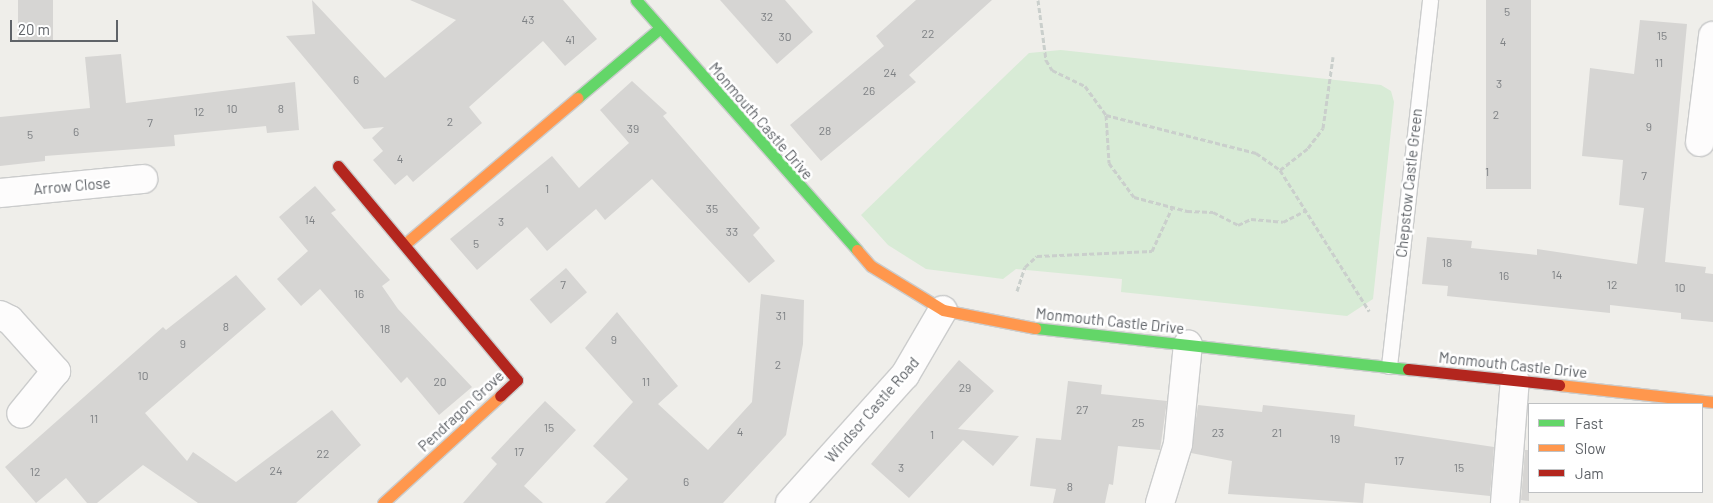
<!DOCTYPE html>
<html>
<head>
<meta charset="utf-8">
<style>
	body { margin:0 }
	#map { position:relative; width:1713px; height:503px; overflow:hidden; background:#efeeea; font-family:Barlow,sans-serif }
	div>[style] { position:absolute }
	.green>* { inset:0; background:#d8ebd6 }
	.building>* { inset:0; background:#d6d5d3; transform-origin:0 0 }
	.path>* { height:3px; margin-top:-1.5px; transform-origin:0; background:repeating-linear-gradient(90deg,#cacfcc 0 5px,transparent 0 7.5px) }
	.roads { filter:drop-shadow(1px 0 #cbcccc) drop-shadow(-1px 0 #cbcccc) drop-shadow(0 1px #cbcccc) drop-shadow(0 -1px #cbcccc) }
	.lane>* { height:15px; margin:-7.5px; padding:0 7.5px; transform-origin:7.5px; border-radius:7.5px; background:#fdfcfc }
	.street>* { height:28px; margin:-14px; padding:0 14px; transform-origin:14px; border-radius:14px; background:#fdfcfc }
	.fast>* { height:11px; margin:-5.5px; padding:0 5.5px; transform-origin:5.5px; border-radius:5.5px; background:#63d668 }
	.slow>* { height:11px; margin:-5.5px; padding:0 5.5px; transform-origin:5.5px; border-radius:5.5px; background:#ff974d }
	.jam>* { height:11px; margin:-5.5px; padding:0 5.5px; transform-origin:5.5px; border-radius:5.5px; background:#b3261e }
	span { translate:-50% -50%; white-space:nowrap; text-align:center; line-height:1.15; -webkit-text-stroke:5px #fff; paint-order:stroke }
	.number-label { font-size:12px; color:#7e8184 }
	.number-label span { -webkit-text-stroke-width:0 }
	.street-label { font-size:15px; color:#5f6368 }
	.legend { position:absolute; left:1528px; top:403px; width:175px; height:90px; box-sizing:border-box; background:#fff; border:1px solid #bfc1c3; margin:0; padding:6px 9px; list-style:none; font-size:15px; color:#5f6368 }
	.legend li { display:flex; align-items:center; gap:10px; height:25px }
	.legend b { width:25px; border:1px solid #bfc1c3 }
	.scale { position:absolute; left:10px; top:20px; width:108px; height:22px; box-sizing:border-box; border:2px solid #5f6368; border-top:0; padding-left:6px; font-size:15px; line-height:18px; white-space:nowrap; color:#5f6368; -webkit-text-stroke:4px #fff; paint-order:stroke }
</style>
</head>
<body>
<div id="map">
	<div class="green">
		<div style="clip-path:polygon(1061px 50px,1381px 85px,1391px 91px,1394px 102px,1373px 299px,1347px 316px,1121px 292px,1122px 279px,1016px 269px,1003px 279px,926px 269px,888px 245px,861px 215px,1029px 53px)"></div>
	</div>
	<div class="building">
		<div style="left:18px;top:0;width:35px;height:41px"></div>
		<div style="clip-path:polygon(312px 0,385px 78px,456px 20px,410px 0,563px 0,597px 39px,565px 66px,543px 41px,469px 107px,482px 123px,413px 182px,407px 175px,395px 185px,373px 160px,383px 151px,372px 138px,384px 127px,364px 129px,286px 36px,315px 34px)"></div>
		<div style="clip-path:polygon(720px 0,785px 0,813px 32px,777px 64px)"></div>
		<div style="clip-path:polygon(916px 0,992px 0,909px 75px,916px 82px,821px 161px,790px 125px,884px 46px,876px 36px)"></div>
		<div style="left:1486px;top:0;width:45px;height:189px"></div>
		<div style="clip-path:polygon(1640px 20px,1687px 24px,1665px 262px,1706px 267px,1705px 273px,1713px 274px,1713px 322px,1681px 319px,1681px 313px,1610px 305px,1610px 313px,1447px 296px,1448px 286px,1422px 284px,1427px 237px,1472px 241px,1471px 248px,1537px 255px,1537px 249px,1637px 264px,1644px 208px,1619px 205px,1623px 160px,1582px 156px,1590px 68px,1634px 74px)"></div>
		<div style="clip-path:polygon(121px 54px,126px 103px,295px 82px,299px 130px,267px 133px,266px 126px,174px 135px,175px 146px,45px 156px,45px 161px,0 166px,0 117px,90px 108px,85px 57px)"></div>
		<div style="clip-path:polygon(632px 81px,667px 113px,663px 116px,760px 228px,753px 235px,775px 261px,749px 283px,652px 179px,605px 220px,596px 209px,547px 251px,527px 227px,477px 270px,450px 239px,552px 156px,579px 188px,629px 143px,600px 110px)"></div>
		<div style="clip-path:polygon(315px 186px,336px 210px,331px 213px,390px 280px,382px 286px,398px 309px,472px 387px,439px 415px,407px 377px,401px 383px,320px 289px,301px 306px,277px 279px,308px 251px,279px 217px)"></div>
		<div style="left:566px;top:268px;width:32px;height:48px;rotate:49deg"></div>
		<div style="clip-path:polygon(236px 275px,266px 309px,145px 413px,187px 461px,193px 452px,236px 482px,332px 410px,361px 445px,296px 503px,198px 503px,143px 465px,97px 503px,87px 503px,66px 478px,36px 503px,5px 467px,163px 327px,166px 330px)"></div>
		<div style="clip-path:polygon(761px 294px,804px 300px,803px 344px,786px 435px,723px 503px,605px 503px,628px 479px,593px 446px,633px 402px,585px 348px,617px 312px,678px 386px,658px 404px,708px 450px,752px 402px)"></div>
		<div style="clip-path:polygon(959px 360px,994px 391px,958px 429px,1019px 436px,993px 466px,963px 440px,909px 498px,871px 464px)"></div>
		<div style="clip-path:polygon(1068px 381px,1102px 385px,1101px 394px,1167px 401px,1160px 450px,1118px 446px,1113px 485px,1109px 484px,1105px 503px,1053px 503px,1056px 489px,1030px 486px,1036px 438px,1061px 440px)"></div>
		<div style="clip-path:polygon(545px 401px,576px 430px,524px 486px,543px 503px,463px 503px,497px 464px,491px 458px)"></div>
		<div style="clip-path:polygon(1198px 405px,1262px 412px,1263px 405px,1355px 415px,1354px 426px,1494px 447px,1490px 496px,1365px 483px,1363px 503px,1228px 494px,1232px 461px,1191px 453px)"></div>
		<div style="clip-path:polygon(1525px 450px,1529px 450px,1529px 501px,1521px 500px)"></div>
	</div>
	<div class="path">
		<div style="left:1038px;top:0;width:61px;rotate:82.4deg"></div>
		<div style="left:1046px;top:60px;width:12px;rotate:59deg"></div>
		<div style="left:1052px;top:70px;width:37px;rotate:26deg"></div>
		<div style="left:1085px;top:86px;width:36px;rotate:54deg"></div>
		<div style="left:1106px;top:115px;width:155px;rotate:14.2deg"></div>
		<div style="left:1256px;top:153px;width:29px;rotate:35deg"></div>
		<div style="left:1280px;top:170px;width:167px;rotate:57.7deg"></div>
		<div style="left:1106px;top:115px;width:48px;rotate:86.4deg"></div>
		<div style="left:1109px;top:163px;width:42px;rotate:53.7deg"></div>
		<div style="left:1134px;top:197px;width:55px;rotate:14.8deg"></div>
		<div style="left:1187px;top:211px;width:26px;rotate:2deg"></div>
		<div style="left:1213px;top:212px;width:28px;rotate:27deg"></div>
		<div style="left:1238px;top:225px;width:14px;rotate:-25deg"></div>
		<div style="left:1251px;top:219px;width:32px;rotate:5deg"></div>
		<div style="left:1283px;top:222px;width:25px;rotate:-27deg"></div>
		<div style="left:1280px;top:170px;width:36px;rotate:-38deg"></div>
		<div style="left:1308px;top:148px;width:25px;rotate:-53deg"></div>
		<div style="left:1323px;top:128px;width:72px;rotate:-82deg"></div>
		<div style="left:1017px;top:291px;width:25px;rotate:-72deg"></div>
		<div style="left:1025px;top:267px;width:16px;rotate:-43deg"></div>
		<div style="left:1037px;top:256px;width:115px;rotate:-2.5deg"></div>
		<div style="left:1152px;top:251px;width:47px;rotate:-65.1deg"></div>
	</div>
	<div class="roads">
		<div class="lane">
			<div style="left:1389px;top:366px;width:368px;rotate:-83.6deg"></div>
		</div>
		<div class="street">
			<div style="left:1700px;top:142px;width:107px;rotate:-83deg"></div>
			<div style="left:0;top:193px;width:144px;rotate:-5.6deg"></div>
			<div style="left:0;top:315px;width:11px;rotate:27deg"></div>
			<div style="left:10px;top:320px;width:69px;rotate:48deg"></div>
			<div style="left:56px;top:371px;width:55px;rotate:129.1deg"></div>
			<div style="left:790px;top:503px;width:172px;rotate:-48.1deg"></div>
			<div style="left:905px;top:375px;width:75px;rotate:-59.7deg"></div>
			<div style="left:1160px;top:503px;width:62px;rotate:-73deg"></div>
			<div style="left:1178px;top:444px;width:100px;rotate:-84.3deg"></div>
			<div style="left:1505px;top:503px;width:123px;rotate:-85.4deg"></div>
		</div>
		<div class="fast">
			<div style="left:636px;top:0;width:334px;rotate:48.5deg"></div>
			<div style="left:577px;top:98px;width:109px;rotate:-40.1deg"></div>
			<div style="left:1035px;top:328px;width:375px;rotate:6.3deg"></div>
		</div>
		<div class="slow">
			<div style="left:405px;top:244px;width:226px;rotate:-40.3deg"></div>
			<div style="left:857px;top:250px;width:21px;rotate:49deg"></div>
			<div style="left:871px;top:266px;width:84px;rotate:31.4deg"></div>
			<div style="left:943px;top:310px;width:94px;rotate:11.1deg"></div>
			<div style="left:1559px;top:385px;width:155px;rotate:6.3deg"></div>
			<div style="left:383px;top:503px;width:159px;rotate:-42.4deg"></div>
		</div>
		<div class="jam">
			<div style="left:338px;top:166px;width:279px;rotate:50.1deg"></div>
			<div style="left:517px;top:380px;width:23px;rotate:137deg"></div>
			<div style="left:1408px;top:369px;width:152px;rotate:6deg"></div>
		</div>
	</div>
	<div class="number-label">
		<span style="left:1507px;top:12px">5</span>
		<span style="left:767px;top:17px">32</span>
		<span style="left:528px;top:20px">43</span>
		<span style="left:928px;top:34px">22</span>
		<span style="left:1662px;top:36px">15</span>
		<span style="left:785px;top:37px">30</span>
		<span style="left:570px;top:40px">41</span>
		<span style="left:1503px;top:42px">4</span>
		<span style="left:1659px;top:63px">11</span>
		<span style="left:890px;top:73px">24</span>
		<span style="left:356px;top:80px">6</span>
		<span style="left:1499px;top:84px">3</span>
		<span style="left:869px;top:91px">26</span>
		<span style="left:232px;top:109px">10</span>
		<span style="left:281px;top:109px">8</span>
		<span style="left:199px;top:112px">12</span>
		<span style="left:1496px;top:115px">2</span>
		<span style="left:450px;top:122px">2</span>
		<span style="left:150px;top:123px">7</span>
		<span style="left:1649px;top:127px">9</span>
		<span style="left:633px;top:129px">39</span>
		<span style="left:825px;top:131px">28</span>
		<span style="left:76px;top:132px">6</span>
		<span style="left:30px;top:135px">5</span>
		<span style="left:400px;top:159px">4</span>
		<span style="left:1487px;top:172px">1</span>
		<span style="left:1644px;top:176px">7</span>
		<span style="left:547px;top:189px">1</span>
		<span style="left:712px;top:209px">35</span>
		<span style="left:310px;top:220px">14</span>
		<span style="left:501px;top:222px">3</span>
		<span style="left:732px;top:232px">33</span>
		<span style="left:476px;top:244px">5</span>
		<span style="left:1447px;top:263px">18</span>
		<span style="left:1557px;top:275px">14</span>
		<span style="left:1504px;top:276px">16</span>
		<span style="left:563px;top:285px">7</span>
		<span style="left:1612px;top:285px">12</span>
		<span style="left:1680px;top:288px">10</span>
		<span style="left:359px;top:294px">16</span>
		<span style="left:781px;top:316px">31</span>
		<span style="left:226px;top:327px">8</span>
		<span style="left:385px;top:329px">18</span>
		<span style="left:614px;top:340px">9</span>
		<span style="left:183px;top:344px">9</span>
		<span style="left:778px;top:365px">2</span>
		<span style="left:143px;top:376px">10</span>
		<span style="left:440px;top:382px">20</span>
		<span style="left:646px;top:382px">11</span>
		<span style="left:965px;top:388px">29</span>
		<span style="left:1082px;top:410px">27</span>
		<span style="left:94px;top:419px">11</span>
		<span style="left:1138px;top:423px">25</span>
		<span style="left:549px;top:428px">15</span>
		<span style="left:740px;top:432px">4</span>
		<span style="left:1218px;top:433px">23</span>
		<span style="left:1277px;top:433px">21</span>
		<span style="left:932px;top:435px">1</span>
		<span style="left:1335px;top:439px">19</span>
		<span style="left:519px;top:452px">17</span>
		<span style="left:323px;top:454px">22</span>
		<span style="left:1399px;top:461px">17</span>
		<span style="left:901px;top:468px">3</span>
		<span style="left:1459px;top:468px">15</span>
		<span style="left:276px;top:471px">24</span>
		<span style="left:35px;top:472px">12</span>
		<span style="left:686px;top:482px">6</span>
		<span style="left:1070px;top:487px">8</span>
	</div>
	<div class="street-label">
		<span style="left:761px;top:121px;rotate:49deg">Monmouth Castle Drive</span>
		<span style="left:1409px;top:183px;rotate:-84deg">Chepstow Castle Green</span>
		<span style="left:72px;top:186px;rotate:-5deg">Arrow Close</span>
		<span style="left:1110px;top:321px;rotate:6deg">Monmouth Castle Drive</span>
		<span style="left:1513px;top:365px;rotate:6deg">Monmouth Castle Drive</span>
		<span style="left:872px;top:410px;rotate:-49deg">Windsor Castle Road</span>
		<span style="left:461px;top:411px;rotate:-43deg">Pendragon Grove</span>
	</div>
	<ul class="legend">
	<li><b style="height:6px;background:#63d668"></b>Fast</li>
	<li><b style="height:6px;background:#ff974d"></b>Slow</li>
	<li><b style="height:6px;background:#b3261e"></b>Jam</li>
	</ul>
	<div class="scale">20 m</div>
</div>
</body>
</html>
